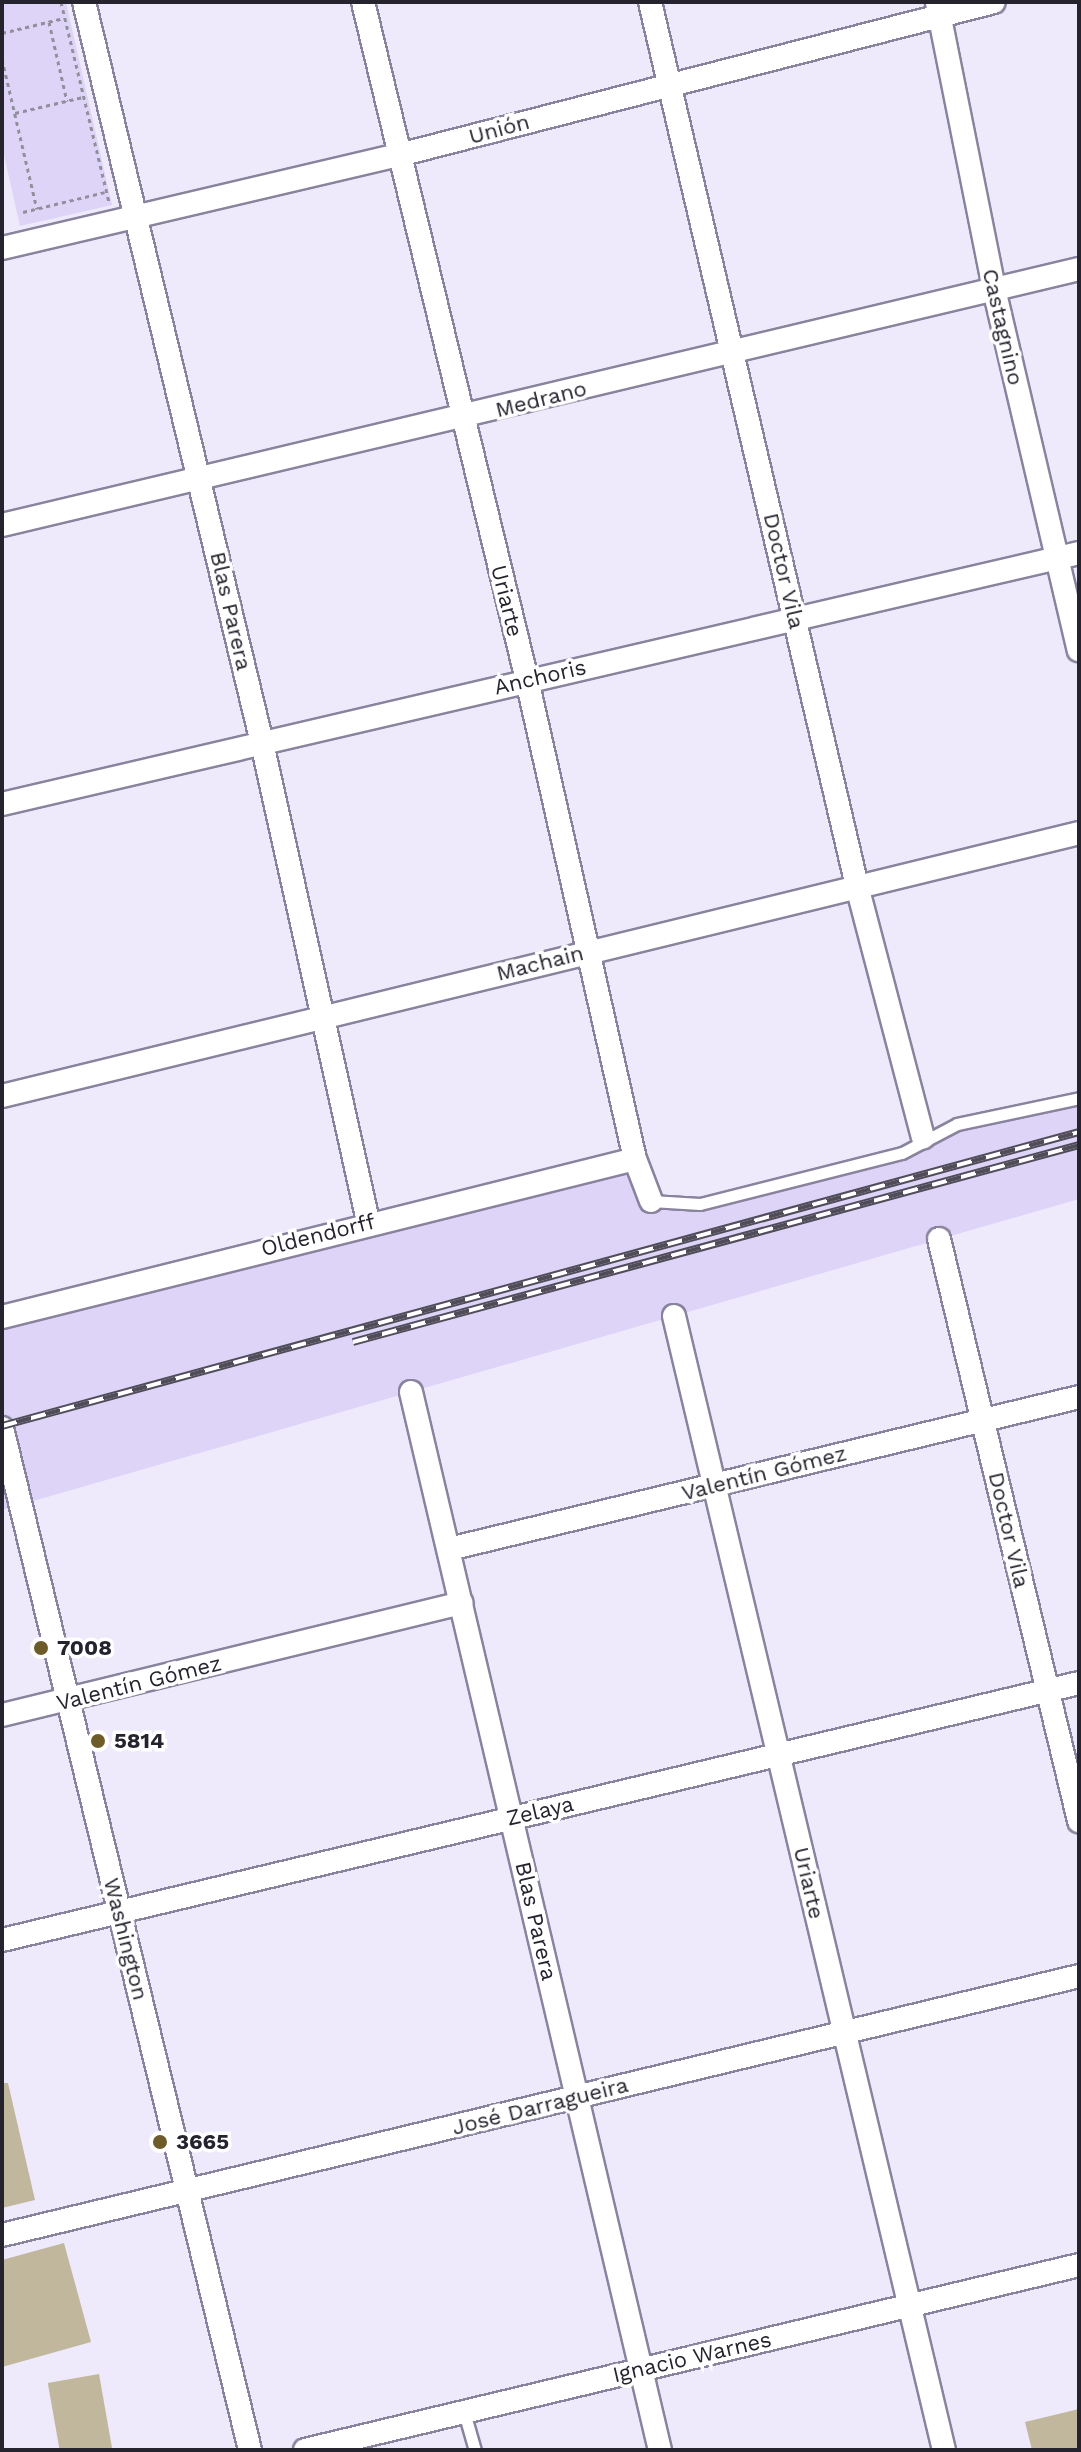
<!DOCTYPE html>
<html>
<head>
<meta charset="utf-8">
<style>
	body { margin:0 }
	#map { position:relative; width:1081px; height:2452px; overflow:hidden; background:#eeeafb; font-family:"Work Sans",sans-serif }
	div>[style] { position:absolute }
	.green>* { inset:0; background:#ddd4f7 }
	.building>* { inset:0; background:#c1b79c; transform-origin:0 0 }
	.path>* { height:3px; margin-top:-1.5px; transform-origin:0; background:repeating-linear-gradient(90deg,#928f9d 0 4px,transparent 0 8px) }
	.roads { filter:drop-shadow(2px 0 #89839d) drop-shadow(-2px 0 #89839d) drop-shadow(0 2px #89839d) drop-shadow(0 -2px #89839d) }
	.lane>* { height:11px; margin:-5.5px; padding:0 5.5px; transform-origin:5.5px; border-radius:5.5px; background:#fff }
	.street>* { height:22px; margin:-11px; padding:0 11px; transform-origin:11px; border-radius:11px; background:#fff }
	.rail>* { height:8px; margin-top:-4px; transform-origin:0; background:repeating-linear-gradient(90deg,#fff 0 15px,#504d59 0 30px); box-sizing:border-box; border-block:2px solid #504d59 }
	.dots>* { width:22px; height:22px; translate:-50% -50%; box-sizing:border-box; border:4px solid #fff; border-radius:50% }
	span { translate:-50% -50%; white-space:nowrap; text-align:center; line-height:1.15; -webkit-text-stroke:7px #fff; paint-order:stroke }
	.street-label { font-size:22px; color:#25232d }
	.poi-label { font-size:22px; color:#25232d; font-weight:700 }
	.left { translate:0 -50%; text-align:left }
	.frame { position:absolute; inset:0; border:4px solid #25232d; pointer-events:none }
</style>
</head>
<body>
<div id="map">
	<div class="green">
		<div style="clip-path:polygon(2px 2px,66px 2px,112px 205px,20px 226px,2px 146px)"></div>
		<div style="clip-path:polygon(1079px 1098px,1079px 1199px,2px 1510px,2px 1317px,635px 1159px,651px 1201px,700px 1204px,902px 1153px,923px 1138px)"></div>
	</div>
	<div class="building">
		<div style="clip-path:polygon(2px 2083px,8px 2083px,35px 2200px,2px 2208px)"></div>
		<div style="clip-path:polygon(64px 2243px,91px 2342px,2px 2367px,2px 2260px)"></div>
		<div style="left:99px;top:2374px;width:77px;height:52px;rotate:80deg"></div>
		<div style="clip-path:polygon(1079px 2409px,1079px 2450px,1032px 2450px,1025px 2422px)"></div>
	</div>
	<div class="path">
		<div style="left:61px;top:2px;width:206px;rotate:76.5deg"></div>
		<div style="left:49px;top:22px;width:81px;rotate:77.2deg"></div>
		<div style="left:2px;top:33px;width:64px;rotate:-13.6deg"></div>
		<div style="left:2px;top:59px;width:154px;rotate:76.9deg"></div>
		<div style="left:15px;top:113px;width:70px;rotate:-13.2deg"></div>
		<div style="left:23px;top:212px;width:84px;rotate:-13.7deg"></div>
	</div>
	<div class="roads">
		<div class="lane">
			<div style="left:651px;top:1201px;width:49px;rotate:3.5deg"></div>
			<div style="left:700px;top:1204px;width:208px;rotate:-14.2deg"></div>
			<div style="left:902px;top:1153px;width:62px;rotate:-27.8deg"></div>
			<div style="left:957px;top:1124px;width:125px;rotate:-12deg"></div>
			<div style="left:464px;top:2412px;width:40px;rotate:74deg"></div>
		</div>
		<div class="street">
			<div style="left:84px;top:2px;width:762px;rotate:76.49deg"></div>
			<div style="left:262px;top:743px;width:491px;rotate:77.5deg"></div>
			<div style="left:363px;top:2px;width:698px;rotate:76.4deg"></div>
			<div style="left:527px;top:680px;width:491px;rotate:77.3deg"></div>
			<div style="left:635px;top:1159px;width:45px;rotate:69.1deg"></div>
			<div style="left:650px;top:2px;width:908px;rotate:76.82deg"></div>
			<div style="left:857px;top:886px;width:260px;rotate:75.3deg"></div>
			<div style="left:937px;top:3px;width:292px;rotate:78.7deg"></div>
			<div style="left:994px;top:289px;width:371px;rotate:76.8deg"></div>
			<div style="left:2px;top:248px;width:408px;rotate:-13.2deg"></div>
			<div style="left:399px;top:155px;width:614px;rotate:-14.42deg"></div>
			<div style="left:2px;top:525px;width:1107px;rotate:-13.37deg"></div>
			<div style="left:2px;top:804px;width:1106px;rotate:-13.12deg"></div>
			<div style="left:2px;top:1096px;width:1109px;rotate:-13.72deg"></div>
			<div style="left:939px;top:1239px;width:599px;rotate:76.47deg"></div>
			<div style="left:674px;top:1316px;width:1166px;rotate:76.61deg"></div>
			<div style="left:2px;top:1317px;width:652px;rotate:-14.01deg"></div>
			<div style="left:411px;top:1392px;width:1087px;rotate:76.76deg"></div>
			<div style="left:2px;top:1428px;width:1052px;rotate:76.36deg"></div>
			<div style="left:449px;top:1549px;width:648px;rotate:-13.56deg"></div>
			<div style="left:2px;top:1715px;width:473px;rotate:-13.7deg"></div>
			<div style="left:2px;top:1940px;width:1107px;rotate:-13.42deg"></div>
			<div style="left:2px;top:2235px;width:1108px;rotate:-13.52deg"></div>
			<div style="left:305px;top:2450px;width:796px;rotate:-13.44deg"></div>
		</div>
	</div>
	<div class="rail">
		<div style="left:353px;top:1342px;width:752px;rotate:-15.18deg"></div>
		<div style="left:2px;top:1426px;width:1116px;rotate:-15.27deg"></div>
	</div>
	<div class="dots">
		<div style="left:41px;top:1648px;background:#6d5c2a"></div>
		<div style="left:98px;top:1741px;background:#6d5c2a"></div>
		<div style="left:160px;top:2142px;background:#6d5c2a"></div>
	</div>
	<div class="street-label">
		<span style="left:499px;top:129px;rotate:-15deg">Unión</span>
		<span style="left:1003px;top:327px;rotate:77deg">Castagnino</span>
		<span style="left:541px;top:399px;rotate:-14deg">Medrano</span>
		<span style="left:784px;top:571px;rotate:77deg">Doctor Vila</span>
		<span style="left:507px;top:601px;rotate:76deg">Uriarte</span>
		<span style="left:231px;top:611px;rotate:77deg">Blas Parera</span>
		<span style="left:540px;top:677px;rotate:-13deg">Anchoris</span>
		<span style="left:540px;top:963px;rotate:-14deg">Machain</span>
		<span style="left:318px;top:1235px;rotate:-14deg">Oldendorff</span>
		<span style="left:764px;top:1473px;rotate:-14deg">Valentín Gómez</span>
		<span style="left:1009px;top:1530px;rotate:77deg">Doctor Vila</span>
		<span style="left:139px;top:1683px;rotate:-14deg">Valentín Gómez</span>
		<span style="left:540px;top:1811px;rotate:-13deg">Zelaya</span>
		<span style="left:809px;top:1883px;rotate:77deg">Uriarte</span>
		<span style="left:536px;top:1921px;rotate:77deg">Blas Parera</span>
		<span style="left:126px;top:1939px;rotate:76deg">Washington</span>
		<span style="left:540px;top:2106px;rotate:-14deg">José Darragueira</span>
		<span style="left:692px;top:2357px;rotate:-13deg">Ignacio Warnes</span>
	</div>
	<div class="poi-label">
		<span class="left" style="left:57px;top:1648px">7008</span>
		<span class="left" style="left:114px;top:1741px">5814</span>
		<span class="left" style="left:176px;top:2142px">3665</span>
	</div>
	<div class="frame"></div>
</div>
</body>
</html>
